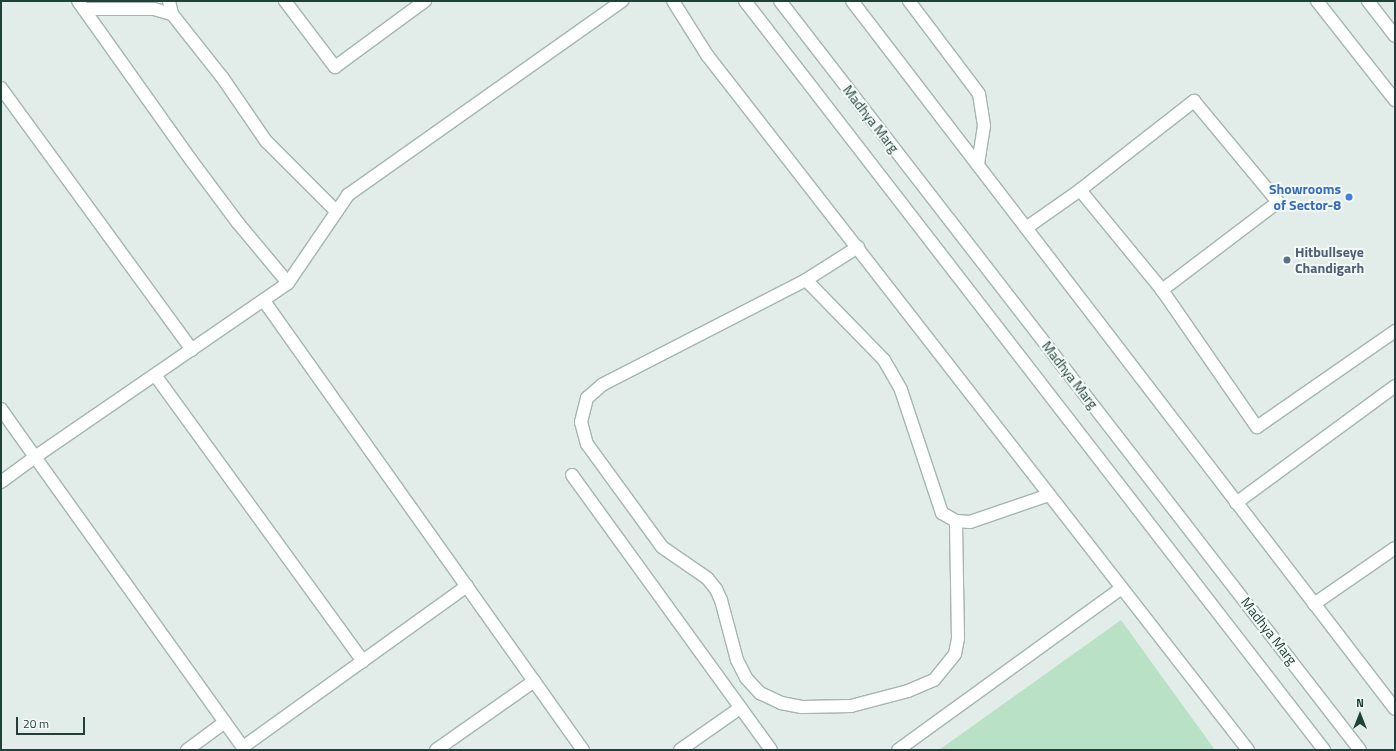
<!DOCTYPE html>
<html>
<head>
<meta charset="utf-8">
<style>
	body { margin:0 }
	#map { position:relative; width:1396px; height:751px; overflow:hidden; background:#e2ede9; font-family:"Titillium Web",sans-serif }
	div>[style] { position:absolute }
	.green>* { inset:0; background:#b9e1c6 }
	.roads { filter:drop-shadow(1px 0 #a4b6b1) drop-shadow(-1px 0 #a4b6b1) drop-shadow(0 1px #a4b6b1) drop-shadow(0 -1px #a4b6b1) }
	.lane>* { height:12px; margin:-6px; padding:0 6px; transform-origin:6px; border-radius:6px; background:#fff }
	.street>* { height:12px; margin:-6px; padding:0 6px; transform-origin:6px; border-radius:6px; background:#fff }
	.secondary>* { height:12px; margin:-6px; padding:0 6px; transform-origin:6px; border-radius:6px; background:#fff }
	.dots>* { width:11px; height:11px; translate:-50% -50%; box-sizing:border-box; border:2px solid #f3f9f7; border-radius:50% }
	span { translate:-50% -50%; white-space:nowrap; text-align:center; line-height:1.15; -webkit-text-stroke:4px #f3f9f7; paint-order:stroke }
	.street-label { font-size:14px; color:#20403a }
	.shop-label { font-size:14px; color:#366cbe; font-weight:700 }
	.right { translate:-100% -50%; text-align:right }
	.service-label { font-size:14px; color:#4e5e75; font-weight:700 }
	.left { translate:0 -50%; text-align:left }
	.frame { position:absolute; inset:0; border:2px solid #20403a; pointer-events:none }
	.north { position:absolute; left:1340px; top:695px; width:40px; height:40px; -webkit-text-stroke:3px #f3f9f7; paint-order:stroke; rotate:0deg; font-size:11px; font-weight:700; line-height:16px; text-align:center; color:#20403a }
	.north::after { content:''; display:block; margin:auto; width:14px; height:18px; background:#20403a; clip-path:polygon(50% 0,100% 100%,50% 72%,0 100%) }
	.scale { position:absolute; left:16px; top:717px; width:69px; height:18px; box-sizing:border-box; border:2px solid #20403a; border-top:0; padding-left:5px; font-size:12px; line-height:14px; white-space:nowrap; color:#20403a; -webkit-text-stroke:3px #f3f9f7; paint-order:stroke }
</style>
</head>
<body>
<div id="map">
	<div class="green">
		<div style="clip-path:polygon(1121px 620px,1215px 750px,939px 750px)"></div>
	</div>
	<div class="roads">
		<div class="lane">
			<div style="left:169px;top:1px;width:13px;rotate:77deg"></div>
			<div style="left:285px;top:1px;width:83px;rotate:52.9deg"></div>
			<div style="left:335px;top:67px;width:112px;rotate:-36.3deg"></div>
			<div style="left:909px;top:1px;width:116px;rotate:53deg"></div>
			<div style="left:979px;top:94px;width:32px;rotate:81deg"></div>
			<div style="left:984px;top:126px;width:39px;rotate:99deg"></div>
			<div style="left:1317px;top:1px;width:126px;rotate:51.8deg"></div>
			<div style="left:1080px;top:190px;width:129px;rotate:50.6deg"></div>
			<div style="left:1162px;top:290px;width:167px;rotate:55.3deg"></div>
			<div style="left:1257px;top:427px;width:168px;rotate:-34.8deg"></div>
			<div style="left:1026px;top:228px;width:66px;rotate:-35.1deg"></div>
			<div style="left:1080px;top:190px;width:145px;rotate:-38deg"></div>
			<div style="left:1194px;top:101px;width:131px;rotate:50.3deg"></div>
			<div style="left:1278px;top:202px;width:146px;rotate:142.8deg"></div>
			<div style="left:858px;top:247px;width:62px;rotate:147.6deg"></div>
			<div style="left:806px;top:280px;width:229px;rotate:152.8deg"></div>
			<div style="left:602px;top:385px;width:20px;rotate:139deg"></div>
			<div style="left:587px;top:398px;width:25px;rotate:104deg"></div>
			<div style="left:581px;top:422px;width:23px;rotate:75deg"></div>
			<div style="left:587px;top:444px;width:127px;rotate:53.9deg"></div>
			<div style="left:662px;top:547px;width:55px;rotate:34.6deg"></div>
			<div style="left:707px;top:578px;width:14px;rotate:51deg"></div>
			<div style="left:716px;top:589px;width:12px;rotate:66deg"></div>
			<div style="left:721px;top:600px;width:62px;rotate:75.1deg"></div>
			<div style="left:737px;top:660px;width:20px;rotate:63deg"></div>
			<div style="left:746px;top:678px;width:21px;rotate:47deg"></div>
			<div style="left:760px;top:693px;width:23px;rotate:25deg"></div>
			<div style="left:781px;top:703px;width:21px;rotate:11deg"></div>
			<div style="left:802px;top:707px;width:49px;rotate:-1.2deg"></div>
			<div style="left:851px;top:706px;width:59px;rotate:-14.7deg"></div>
			<div style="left:908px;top:691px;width:28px;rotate:-23deg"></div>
			<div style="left:934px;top:680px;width:33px;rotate:-51deg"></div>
			<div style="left:955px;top:654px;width:16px;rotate:-79deg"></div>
			<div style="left:958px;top:638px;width:117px;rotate:-91deg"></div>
			<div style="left:806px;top:280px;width:112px;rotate:45.7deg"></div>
			<div style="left:884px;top:360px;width:34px;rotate:60deg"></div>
			<div style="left:901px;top:390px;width:130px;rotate:71.6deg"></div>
			<div style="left:942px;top:513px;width:16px;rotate:30deg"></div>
			<div style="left:956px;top:521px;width:14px;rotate:4deg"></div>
			<div style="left:970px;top:522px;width:83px;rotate:-18.9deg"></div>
		</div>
		<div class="street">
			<div style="left:78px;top:1px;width:195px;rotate:54.6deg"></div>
			<div style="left:191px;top:160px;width:79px;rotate:53.3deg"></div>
			<div style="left:238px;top:223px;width:78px;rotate:50.2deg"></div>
			<div style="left:852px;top:1px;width:892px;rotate:52.51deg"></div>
			<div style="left:1368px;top:1px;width:44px;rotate:52.4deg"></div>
			<div style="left:84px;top:9px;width:70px"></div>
			<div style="left:154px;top:9px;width:19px;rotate:16deg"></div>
			<div style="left:172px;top:14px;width:80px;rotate:51.6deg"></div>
			<div style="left:222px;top:77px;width:78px;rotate:55.5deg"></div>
			<div style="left:266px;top:141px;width:100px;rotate:45deg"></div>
			<div style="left:1px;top:88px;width:324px;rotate:53.9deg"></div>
			<div style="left:264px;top:301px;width:551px;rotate:54.61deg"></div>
			<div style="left:155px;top:375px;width:354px;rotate:54deg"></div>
			<div style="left:1px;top:409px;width:59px;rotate:54.7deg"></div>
			<div style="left:35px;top:457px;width:307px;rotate:-34.5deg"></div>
			<div style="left:288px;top:283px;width:107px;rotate:-55.7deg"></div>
			<div style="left:348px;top:195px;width:336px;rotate:-35.3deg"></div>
			<div style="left:572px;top:475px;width:339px;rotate:54.1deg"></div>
			<div style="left:1236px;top:503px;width:197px;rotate:-36.3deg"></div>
			<div style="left:1314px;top:604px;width:98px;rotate:-34.7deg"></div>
			<div style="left:243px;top:747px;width:276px;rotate:-35.7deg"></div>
			<div style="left:187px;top:750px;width:47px;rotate:-36.4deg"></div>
			<div style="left:436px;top:750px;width:120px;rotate:-35.1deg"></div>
			<div style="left:680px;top:750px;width:73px;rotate:-35deg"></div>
		</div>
		<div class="secondary">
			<div style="left:673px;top:1px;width:64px;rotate:57.8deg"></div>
			<div style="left:707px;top:55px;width:881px;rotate:52.1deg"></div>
			<div style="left:745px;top:1px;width:947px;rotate:52.29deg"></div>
			<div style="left:780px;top:1px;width:947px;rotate:52.25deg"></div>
			<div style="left:1px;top:482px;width:42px;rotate:-36.3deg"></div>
			<div style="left:35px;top:457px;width:360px;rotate:54.4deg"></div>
			<div style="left:898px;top:750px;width:276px;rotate:-35.9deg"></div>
		</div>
	</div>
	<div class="dots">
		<div style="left:1349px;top:197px;background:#3f7fe0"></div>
		<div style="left:1287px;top:260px;background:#5c6f8a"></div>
	</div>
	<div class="street-label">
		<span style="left:871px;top:119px;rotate:52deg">Madhya Marg</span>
		<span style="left:1070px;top:375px;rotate:52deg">Madhya Marg</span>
		<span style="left:1269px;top:631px;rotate:52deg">Madhya Marg</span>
	</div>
	<div class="shop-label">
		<span class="right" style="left:1341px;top:197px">Showrooms<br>of Sector-8</span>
	</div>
	<div class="service-label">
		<span class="left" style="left:1295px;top:260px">Hitbullseye<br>Chandigarh</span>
	</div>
	<div class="frame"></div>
	<div class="north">N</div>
	<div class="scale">20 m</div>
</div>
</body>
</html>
